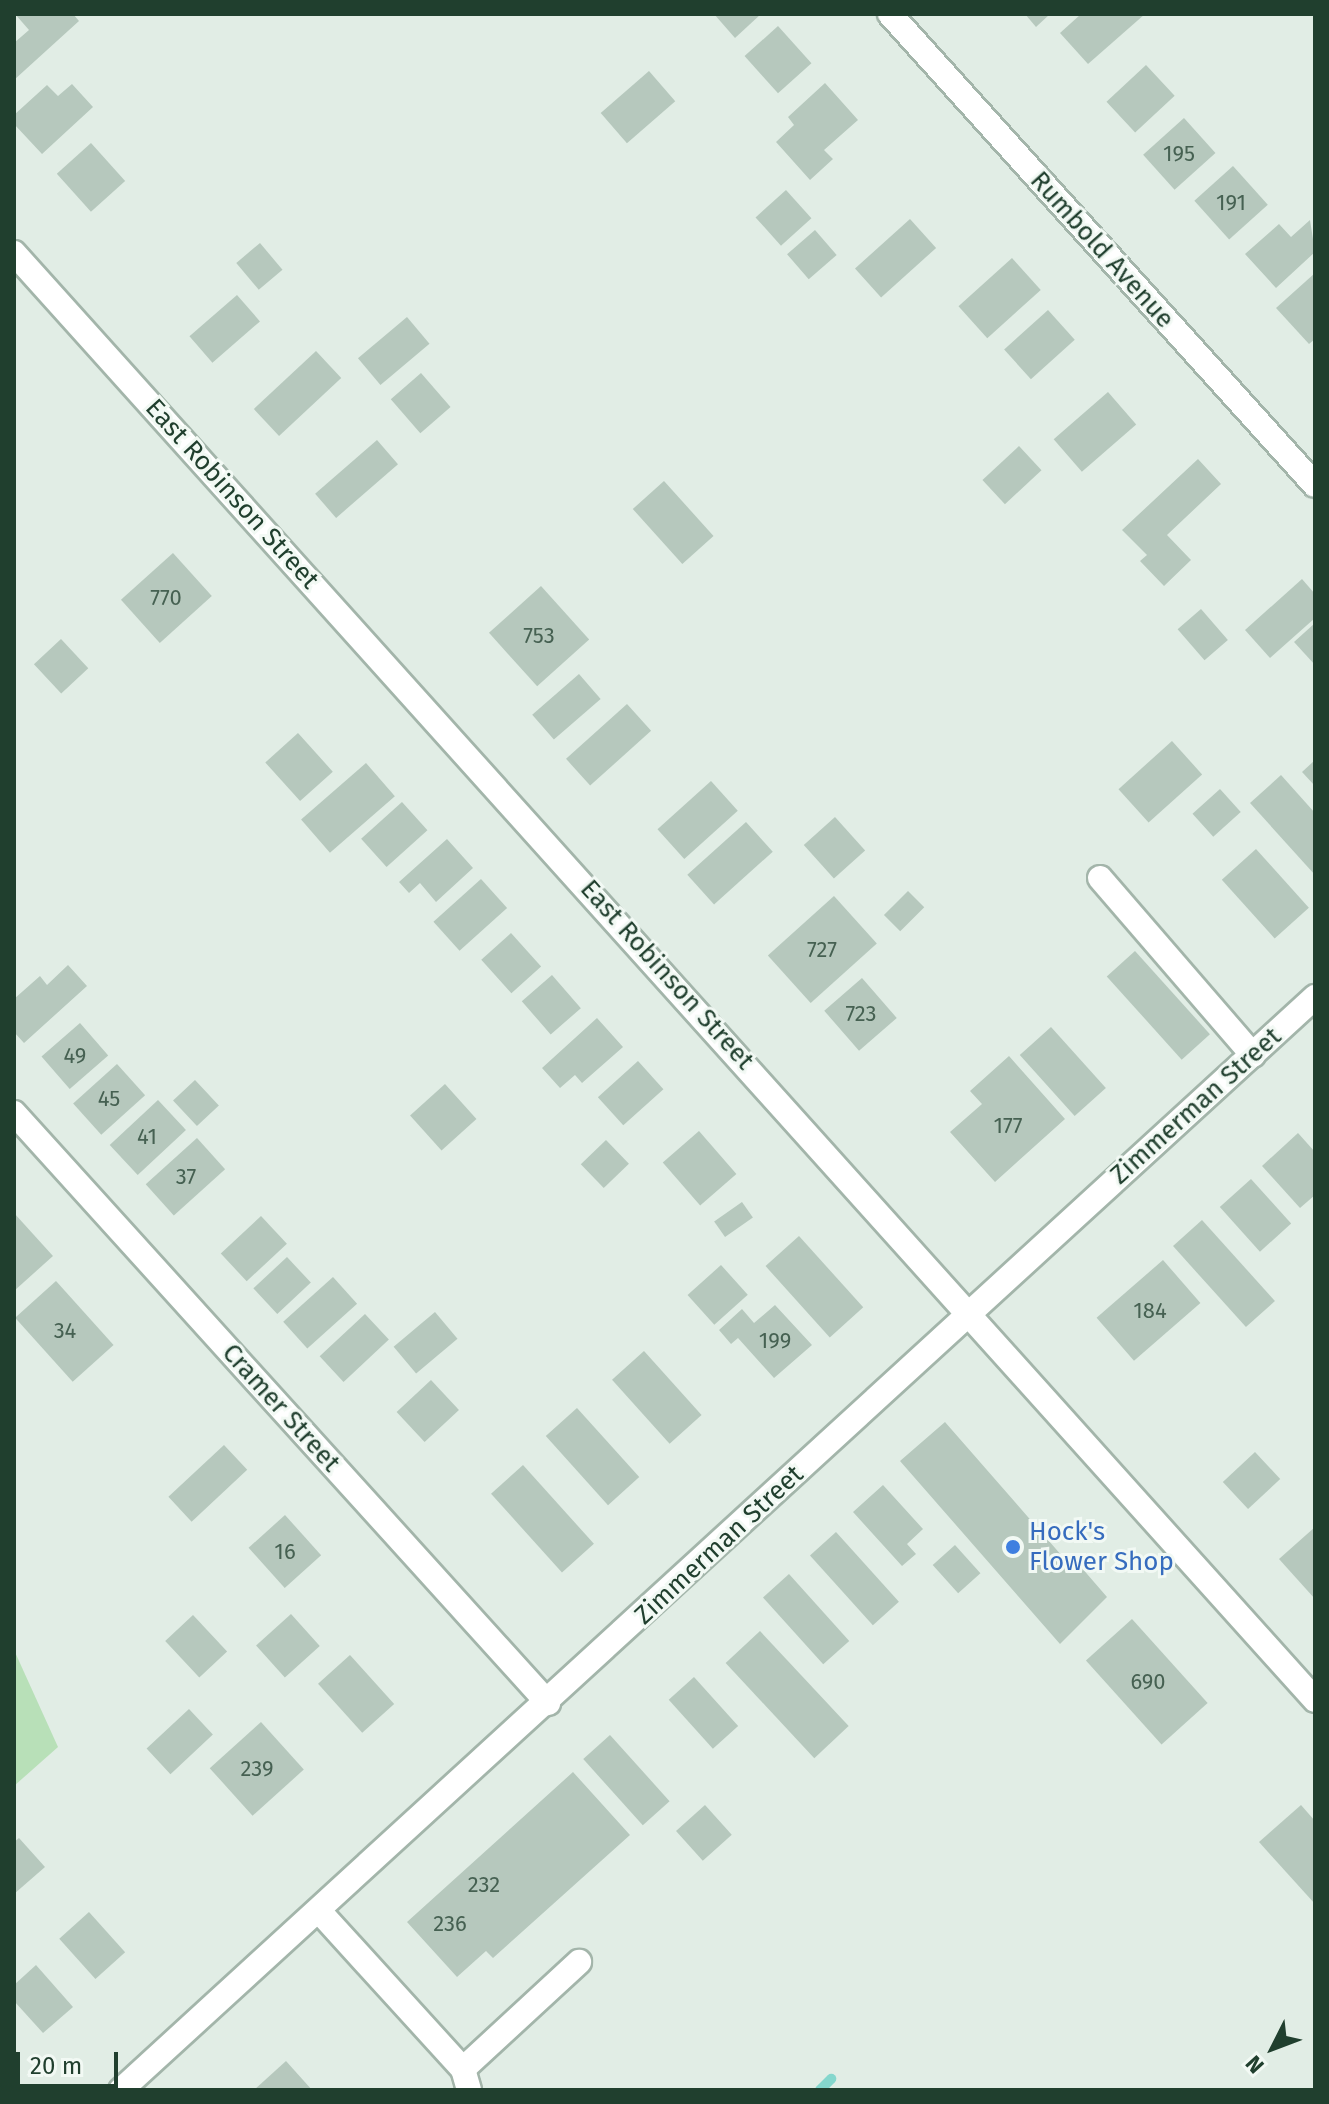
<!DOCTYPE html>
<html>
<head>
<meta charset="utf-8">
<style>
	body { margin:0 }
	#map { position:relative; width:1329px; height:2104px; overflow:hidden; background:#e1ede5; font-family:"Fira Sans",sans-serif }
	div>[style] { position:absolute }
	.green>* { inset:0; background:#b8e0b8 }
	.stream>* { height:10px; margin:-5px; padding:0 5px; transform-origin:5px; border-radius:5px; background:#85d7cd }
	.building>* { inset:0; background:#b6c8bd; transform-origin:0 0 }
	.roads { filter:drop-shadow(2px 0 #a3b5aa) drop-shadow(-2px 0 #a3b5aa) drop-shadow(0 2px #a3b5aa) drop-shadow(0 -2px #a3b5aa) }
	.minor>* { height:24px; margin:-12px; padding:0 12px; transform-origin:12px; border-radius:12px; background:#fff }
	.dots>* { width:22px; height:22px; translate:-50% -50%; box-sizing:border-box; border:4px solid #f2f9f4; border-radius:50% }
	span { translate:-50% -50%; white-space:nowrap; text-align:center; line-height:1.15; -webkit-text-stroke:6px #f2f9f4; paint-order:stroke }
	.number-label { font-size:22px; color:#466152 }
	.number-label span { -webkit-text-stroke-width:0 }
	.street-label { font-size:26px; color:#203f2e }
	.shop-label { font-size:26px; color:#366cbe }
	.left { translate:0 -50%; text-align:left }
	.frame { position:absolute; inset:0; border:16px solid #203f2e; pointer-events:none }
	.north { position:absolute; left:1233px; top:2008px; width:80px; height:80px; -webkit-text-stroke:6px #f2f9f4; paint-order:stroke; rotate:228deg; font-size:22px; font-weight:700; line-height:32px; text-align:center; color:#203f2e }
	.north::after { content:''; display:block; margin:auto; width:28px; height:36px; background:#203f2e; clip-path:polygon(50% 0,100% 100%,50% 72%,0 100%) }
	.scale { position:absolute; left:16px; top:2052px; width:102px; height:36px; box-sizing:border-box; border:4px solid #203f2e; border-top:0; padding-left:10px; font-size:24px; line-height:28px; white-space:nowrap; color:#203f2e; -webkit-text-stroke:6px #f2f9f4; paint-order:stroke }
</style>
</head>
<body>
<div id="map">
	<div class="green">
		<div style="clip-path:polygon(14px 1650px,58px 1747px,14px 1786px)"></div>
	</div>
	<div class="stream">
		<div style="left:820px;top:2090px;width:16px;rotate:-45deg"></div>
	</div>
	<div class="building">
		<div style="clip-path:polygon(15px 14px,73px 14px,79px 21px,14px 80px,14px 43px,29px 30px)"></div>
		<div style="clip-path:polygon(714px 14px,761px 14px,735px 38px)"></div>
		<div style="clip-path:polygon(1025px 14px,1050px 14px,1036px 27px)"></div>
		<div style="clip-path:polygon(1081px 14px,1145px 14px,1088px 64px,1060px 33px)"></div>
		<div style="left:778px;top:26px;width:50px;height:45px;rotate:48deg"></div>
		<div style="left:1146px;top:65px;width:42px;height:54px;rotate:47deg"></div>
		<div style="left:649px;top:71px;width:40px;height:64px;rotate:49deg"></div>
		<div style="clip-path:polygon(825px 83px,858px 120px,824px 150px,833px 159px,810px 180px,776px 142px,794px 125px,788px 117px)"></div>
		<div style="clip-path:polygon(72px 84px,93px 107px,42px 154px,14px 124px,14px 115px,47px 85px,58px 96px)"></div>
		<div style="left:1184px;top:118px;width:47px;height:55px;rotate:48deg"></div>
		<div style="left:91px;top:143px;width:51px;height:46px;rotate:48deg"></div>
		<div style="left:1233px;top:166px;width:52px;height:52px;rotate:48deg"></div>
		<div style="left:786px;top:190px;width:38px;height:41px;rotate:48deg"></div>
		<div style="left:910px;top:219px;width:39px;height:74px;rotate:48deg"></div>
		<div style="clip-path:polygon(1310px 220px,1315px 252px,1276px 288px,1245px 254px,1279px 224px,1291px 237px)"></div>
		<div style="left:815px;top:230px;width:33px;height:37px;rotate:49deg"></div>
		<div style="left:260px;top:243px;width:35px;height:31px;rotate:50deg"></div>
		<div style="left:1012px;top:258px;width:43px;height:72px;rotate:48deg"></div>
		<div style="clip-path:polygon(1315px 273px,1315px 339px,1309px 344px,1276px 308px)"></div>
		<div style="left:237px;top:295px;width:35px;height:63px;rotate:49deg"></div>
		<div style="left:1048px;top:310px;width:40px;height:59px;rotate:48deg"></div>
		<div style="left:407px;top:317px;width:35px;height:64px;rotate:50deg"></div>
		<div style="left:316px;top:351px;width:37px;height:85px;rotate:47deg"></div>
		<div style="left:421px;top:373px;width:45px;height:40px;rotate:49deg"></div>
		<div style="left:1108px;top:392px;width:43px;height:72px;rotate:49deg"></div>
		<div style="left:377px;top:440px;width:32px;height:82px;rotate:49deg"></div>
		<div style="left:1019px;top:446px;width:33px;height:50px;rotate:47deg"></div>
		<div style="clip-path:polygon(1198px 459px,1221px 484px,1167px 535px,1191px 560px,1164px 586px,1140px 561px,1147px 555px,1122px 530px)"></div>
		<div style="left:664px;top:481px;width:74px;height:42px;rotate:48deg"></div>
		<div style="left:173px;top:553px;width:58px;height:70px;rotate:48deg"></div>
		<div style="clip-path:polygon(1302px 579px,1315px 594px,1315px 618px,1270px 658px,1245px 630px)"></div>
		<div style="left:541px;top:586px;width:72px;height:70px;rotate:48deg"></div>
		<div style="left:1201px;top:609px;width:41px;height:31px;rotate:49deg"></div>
		<div style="clip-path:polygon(1315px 623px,1315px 665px,1294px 642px)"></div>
		<div style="left:61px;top:639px;width:40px;height:37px;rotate:47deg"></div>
		<div style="left:579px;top:674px;width:33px;height:62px;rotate:49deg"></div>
		<div style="left:627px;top:704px;width:36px;height:82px;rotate:48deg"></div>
		<div style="left:298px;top:733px;width:52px;height:44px;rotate:48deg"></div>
		<div style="left:1172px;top:741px;width:45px;height:72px;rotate:48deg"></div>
		<div style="clip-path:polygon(1315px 760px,1315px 786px,1302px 772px)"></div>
		<div style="left:366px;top:763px;width:44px;height:86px;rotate:49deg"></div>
		<div style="clip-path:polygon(1281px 775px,1315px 813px,1315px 875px,1250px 803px)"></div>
		<div style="left:711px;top:781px;width:40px;height:72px;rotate:48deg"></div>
		<div style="left:1220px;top:789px;width:31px;height:37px;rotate:48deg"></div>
		<div style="left:402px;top:802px;width:38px;height:55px;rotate:48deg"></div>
		<div style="left:835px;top:817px;width:45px;height:42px;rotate:48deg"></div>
		<div style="left:746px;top:822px;width:40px;height:79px;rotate:48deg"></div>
		<div style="clip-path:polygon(447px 839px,473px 868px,436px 902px,420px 883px,409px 893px,399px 882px)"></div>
		<div style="left:1256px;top:849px;width:79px;height:46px;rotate:48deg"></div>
		<div style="left:481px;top:879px;width:39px;height:64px;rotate:48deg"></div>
		<div style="left:908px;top:891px;width:23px;height:34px;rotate:45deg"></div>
		<div style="left:834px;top:896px;width:64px;height:89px;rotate:48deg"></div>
		<div style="left:511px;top:933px;width:45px;height:40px;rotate:48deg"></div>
		<div style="left:1135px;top:951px;width:112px;height:38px;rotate:48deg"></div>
		<div style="clip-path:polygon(68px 965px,87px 986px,24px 1043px,14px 1032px,14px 999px,40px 976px,47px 985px)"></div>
		<div style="left:552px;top:975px;width:44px;height:40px;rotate:49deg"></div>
		<div style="left:862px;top:978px;width:53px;height:50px;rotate:49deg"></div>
		<div style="clip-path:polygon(597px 1018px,623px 1047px,582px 1083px,575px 1075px,560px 1088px,542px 1068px)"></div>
		<div style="left:80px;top:1023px;width:43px;height:51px;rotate:49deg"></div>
		<div style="left:1051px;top:1027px;width:82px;height:42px;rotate:48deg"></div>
		<div style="clip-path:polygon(1009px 1056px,1065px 1119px,995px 1182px,950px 1132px,982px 1104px,970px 1091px)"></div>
		<div style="left:638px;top:1061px;width:38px;height:54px;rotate:48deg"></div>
		<div style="left:117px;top:1064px;width:42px;height:59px;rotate:48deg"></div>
		<div style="left:195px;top:1080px;width:35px;height:30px;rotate:47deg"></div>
		<div style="left:445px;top:1084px;width:47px;height:47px;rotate:48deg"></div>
		<div style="left:158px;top:1100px;width:41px;height:66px;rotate:47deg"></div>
		<div style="left:699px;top:1131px;width:57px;height:48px;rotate:49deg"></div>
		<div style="clip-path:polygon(1298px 1133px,1315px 1152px,1315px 1195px,1300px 1208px,1262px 1166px)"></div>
		<div style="left:197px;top:1138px;width:42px;height:69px;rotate:48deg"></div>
		<div style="left:606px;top:1140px;width:33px;height:35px;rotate:46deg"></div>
		<div style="left:1251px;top:1179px;width:60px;height:42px;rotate:48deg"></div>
		<div style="left:742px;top:1202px;width:19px;height:34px;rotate:55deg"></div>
		<div style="clip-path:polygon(14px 1213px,53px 1256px,14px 1291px)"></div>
		<div style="left:261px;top:1216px;width:38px;height:55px;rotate:47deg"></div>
		<div style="left:1202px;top:1220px;width:109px;height:39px;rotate:48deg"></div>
		<div style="left:799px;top:1236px;width:96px;height:45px;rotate:48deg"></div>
		<div style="left:287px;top:1257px;width:35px;height:46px;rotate:47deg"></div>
		<div style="left:1163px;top:1260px;width:57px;height:88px;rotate:49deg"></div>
		<div style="left:721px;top:1265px;width:40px;height:45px;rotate:48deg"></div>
		<div style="left:333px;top:1277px;width:36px;height:67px;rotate:48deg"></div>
		<div style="left:56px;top:1281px;width:86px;height:55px;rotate:48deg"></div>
		<div style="clip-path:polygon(775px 1305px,812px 1345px,774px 1378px,738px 1338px,731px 1344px,719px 1330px,742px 1309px,754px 1323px)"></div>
		<div style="left:435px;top:1312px;width:35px;height:54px;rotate:50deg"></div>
		<div style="left:365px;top:1314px;width:35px;height:62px;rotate:47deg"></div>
		<div style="left:644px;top:1351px;width:86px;height:43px;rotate:48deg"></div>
		<div style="left:431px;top:1380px;width:41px;height:47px;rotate:47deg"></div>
		<div style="left:577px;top:1408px;width:93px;height:42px;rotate:48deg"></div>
		<div style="clip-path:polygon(945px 1422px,1076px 1572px,1081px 1567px,1107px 1597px,1060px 1644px,900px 1461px)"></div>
		<div style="left:224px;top:1445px;width:34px;height:76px;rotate:47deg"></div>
		<div style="left:1255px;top:1452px;width:37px;height:44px;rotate:47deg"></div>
		<div style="left:523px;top:1465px;width:106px;height:43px;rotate:48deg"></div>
		<div style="clip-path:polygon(883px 1485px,923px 1529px,907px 1544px,916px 1554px,902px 1566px,853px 1512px)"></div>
		<div style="left:285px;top:1515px;width:54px;height:49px;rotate:48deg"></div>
		<div style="clip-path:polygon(1315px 1527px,1315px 1599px,1279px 1559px)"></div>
		<div style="left:836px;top:1532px;width:94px;height:35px;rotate:48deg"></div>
		<div style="left:955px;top:1545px;width:38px;height:30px;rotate:48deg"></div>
		<div style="left:789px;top:1574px;width:90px;height:35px;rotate:48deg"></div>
		<div style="left:291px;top:1614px;width:43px;height:47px;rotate:48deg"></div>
		<div style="left:193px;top:1615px;width:50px;height:38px;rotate:47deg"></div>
		<div style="left:1132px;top:1619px;width:113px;height:62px;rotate:48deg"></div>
		<div style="left:760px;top:1631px;width:130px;height:47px;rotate:47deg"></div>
		<div style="left:350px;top:1655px;width:66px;height:43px;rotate:48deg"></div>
		<div style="left:694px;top:1677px;width:66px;height:34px;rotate:48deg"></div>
		<div style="left:189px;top:1709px;width:35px;height:58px;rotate:47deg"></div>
		<div style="left:261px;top:1722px;width:64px;height:69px;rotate:48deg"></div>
		<div style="left:610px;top:1735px;width:89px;height:36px;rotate:48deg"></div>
		<div style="clip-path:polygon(573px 1772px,630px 1835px,493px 1958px,486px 1951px,457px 1977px,407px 1922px)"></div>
		<div style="left:705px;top:1805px;width:40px;height:39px;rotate:48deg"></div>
		<div style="clip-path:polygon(1301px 1805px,1315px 1821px,1315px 1904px,1259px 1842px)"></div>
		<div style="clip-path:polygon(19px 1838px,45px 1867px,14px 1894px,14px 1842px)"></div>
		<div style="left:89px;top:1912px;width:54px;height:40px;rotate:48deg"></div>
		<div style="clip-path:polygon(36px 1965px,73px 2007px,43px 2033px,14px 2001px,14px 1985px)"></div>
		<div style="clip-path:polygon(286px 2061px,312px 2090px,254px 2090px)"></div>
	</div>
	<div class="roads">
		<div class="minor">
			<div style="left:890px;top:14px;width:634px;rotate:47.94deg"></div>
			<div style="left:14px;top:253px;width:1946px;rotate:48.04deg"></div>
			<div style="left:1100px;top:878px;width:234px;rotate:49.2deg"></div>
			<div style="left:14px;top:1113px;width:796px;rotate:47.85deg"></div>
			<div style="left:319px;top:1911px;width:214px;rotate:47.7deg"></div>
			<div style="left:463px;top:2069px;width:22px;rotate:74deg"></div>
			<div style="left:463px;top:2069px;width:158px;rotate:-42.7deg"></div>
			<div style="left:121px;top:2090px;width:1619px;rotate:-42.47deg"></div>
		</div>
	</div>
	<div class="dots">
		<div style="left:1013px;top:1547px;background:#3f7fe0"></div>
	</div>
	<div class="number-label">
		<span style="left:1179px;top:154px">195</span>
		<span style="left:1231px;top:203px">191</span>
		<span style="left:166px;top:598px">770</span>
		<span style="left:539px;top:636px">753</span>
		<span style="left:822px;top:950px">727</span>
		<span style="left:861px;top:1014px">723</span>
		<span style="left:75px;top:1056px">49</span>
		<span style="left:109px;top:1099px">45</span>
		<span style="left:1008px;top:1126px">177</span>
		<span style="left:147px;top:1137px">41</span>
		<span style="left:186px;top:1177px">37</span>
		<span style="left:1150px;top:1311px">184</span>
		<span style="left:65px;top:1331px">34</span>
		<span style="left:775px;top:1341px">199</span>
		<span style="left:285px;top:1552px">16</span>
		<span style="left:1148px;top:1682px">690</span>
		<span style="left:257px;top:1769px">239</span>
		<span style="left:484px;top:1885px">232</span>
		<span style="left:450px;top:1924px">236</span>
	</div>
	<div class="street-label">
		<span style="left:1102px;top:250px;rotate:48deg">Rumbold Avenue</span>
		<span style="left:232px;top:494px;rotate:48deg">East Robinson Street</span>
		<span style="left:667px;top:975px;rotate:48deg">East Robinson Street</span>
		<span style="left:1196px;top:1106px;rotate:-42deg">Zimmerman Street</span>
		<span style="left:281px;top:1408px;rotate:48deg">Cramer Street</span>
		<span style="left:719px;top:1545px;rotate:-43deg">Zimmerman Street</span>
	</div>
	<div class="shop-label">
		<span class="left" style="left:1029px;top:1547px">Hock's<br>Flower Shop</span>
	</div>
	<div class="frame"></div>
	<div class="north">N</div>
	<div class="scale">20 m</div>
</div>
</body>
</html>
